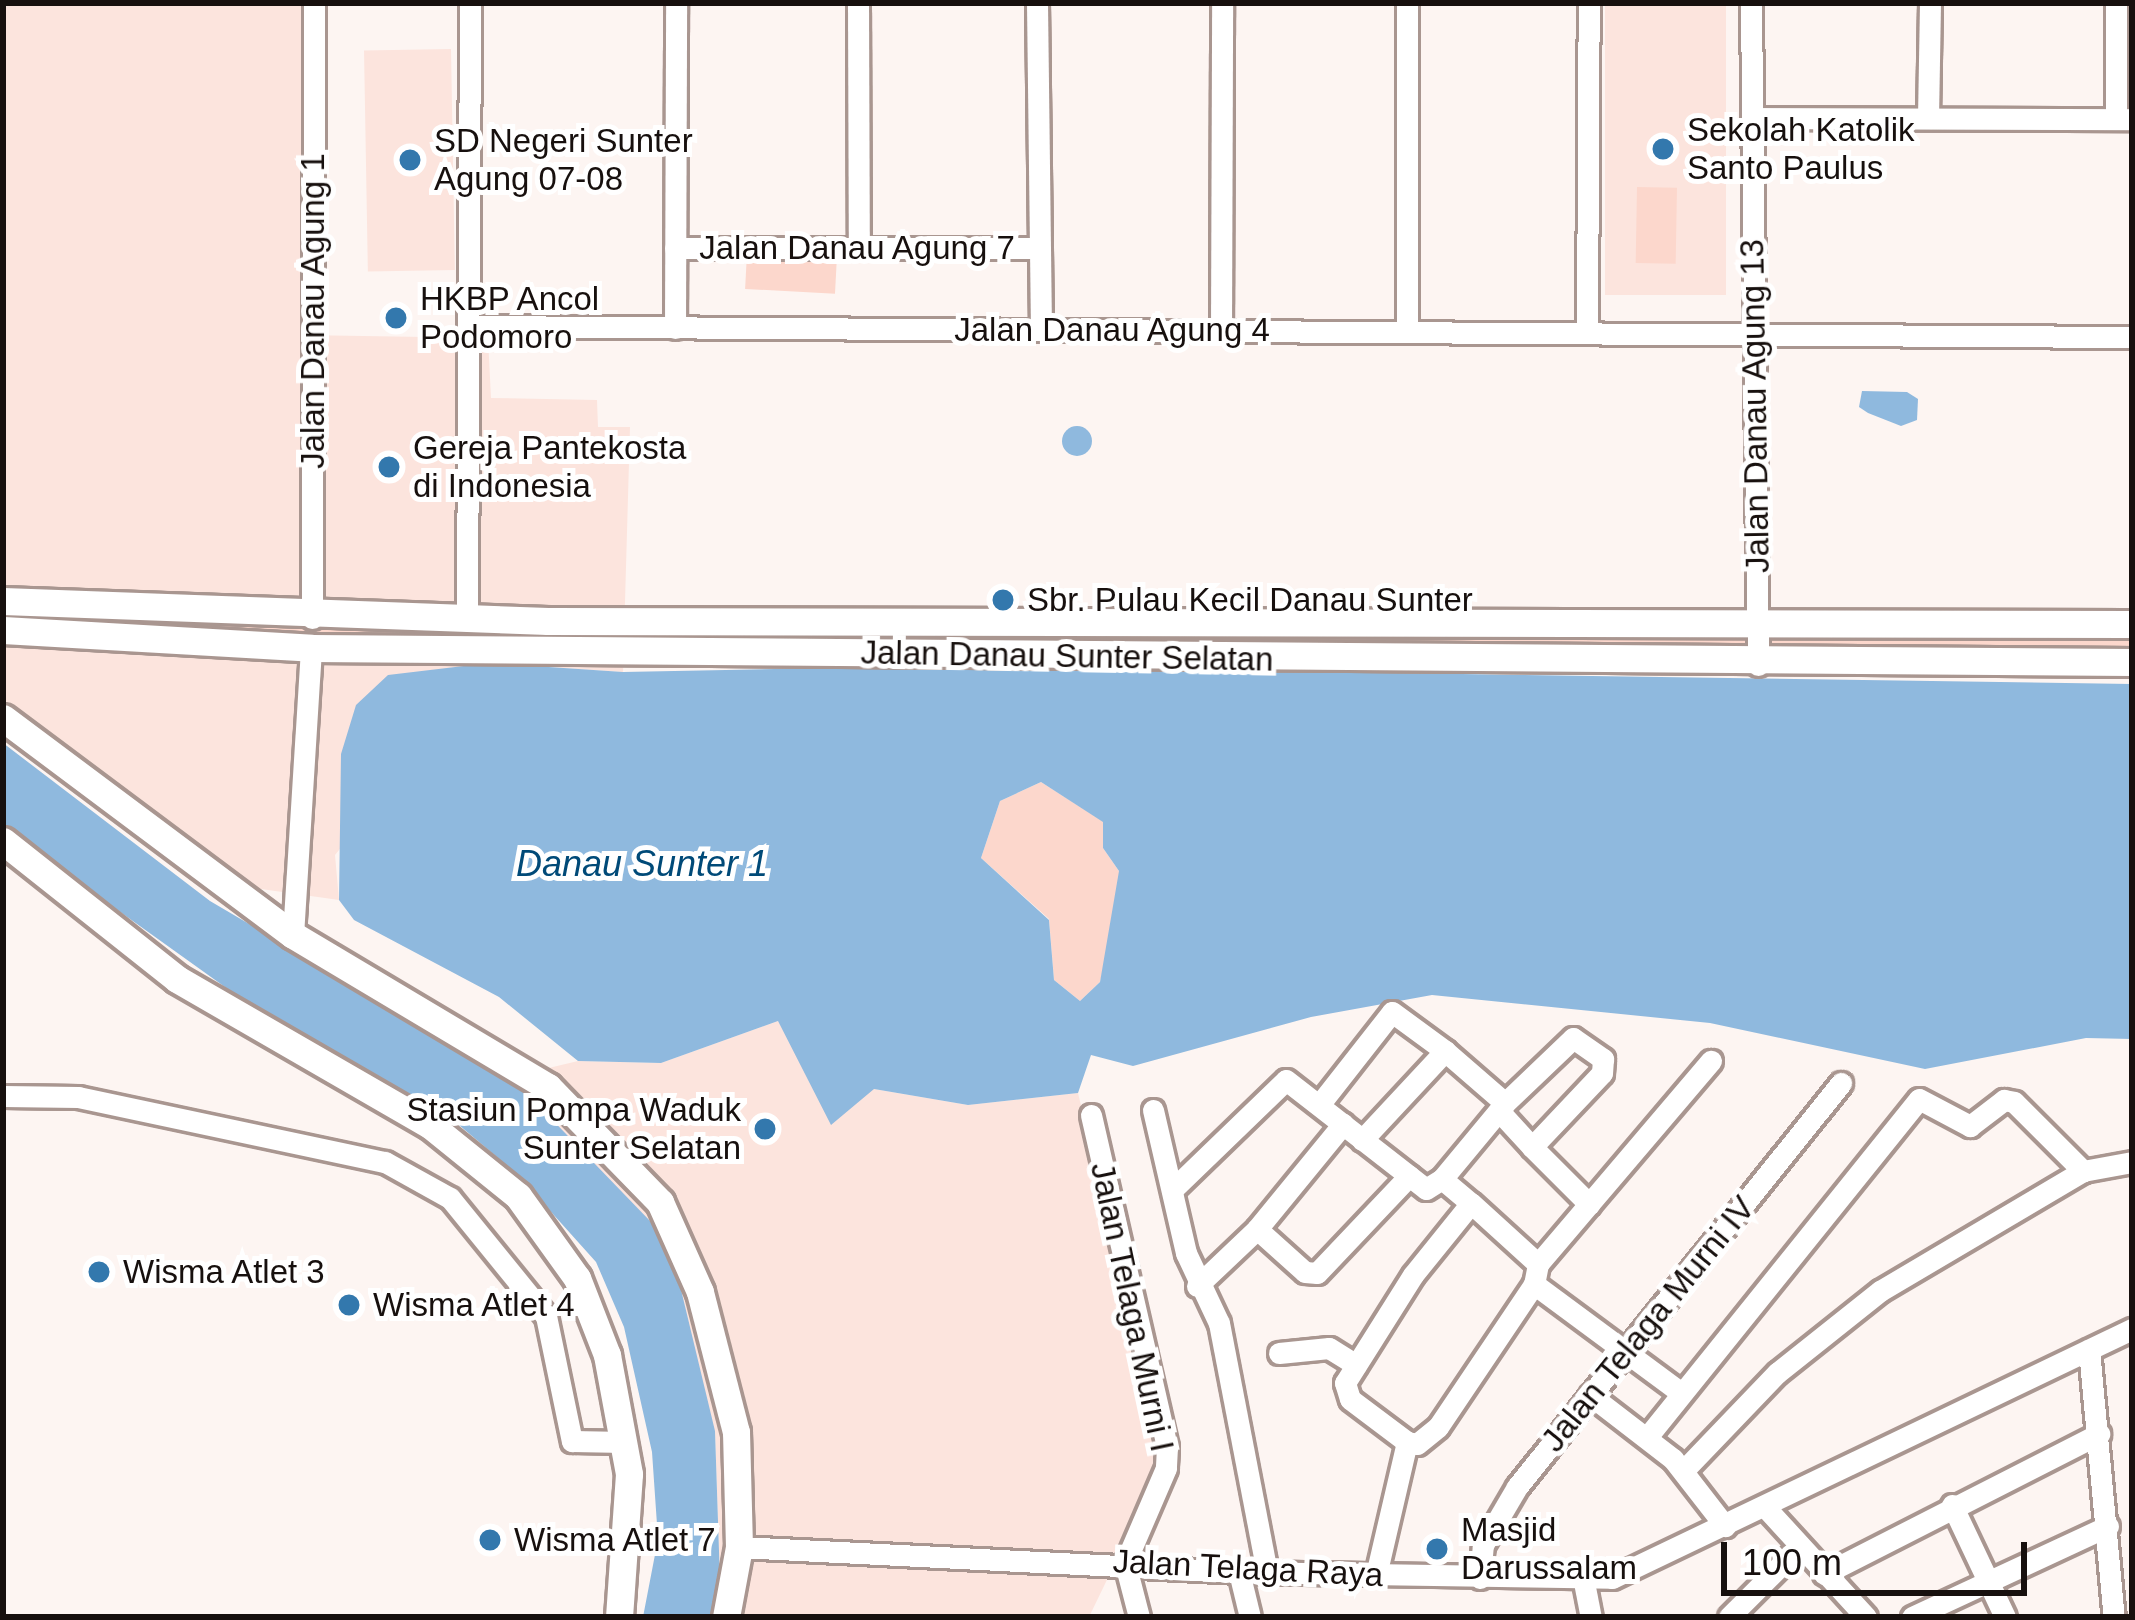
<!DOCTYPE html>
<html>
<head>
<meta charset="utf-8">
<style>
	body { margin:0 }
	#map { position:relative; width:2135px; height:1620px; overflow:hidden; background:#fdf5f2; font-family:Arial,sans-serif }
	div>[style] { position:absolute }
	.built>* { inset:0; background:#fce4dd; transform-origin:0 0 }
	.green>* { inset:0; background:#fcd7cc; transform-origin:0 0 }
	.water>* { inset:0; background:#8fb9de }
	.round { border-radius:50% }
	.roads { filter:drop-shadow(3px 0 #a99690) drop-shadow(-3px 0 #a99690) drop-shadow(0 3px #a99690) drop-shadow(0 -3px #a99690) }
	.minor>* { height:21px; margin:-10.5px; padding:0 10.5px; transform-origin:10.5px; border-radius:10.5px; background:#fff }
	.tertiary>* { height:27px; margin:-13.5px; padding:0 13.5px; transform-origin:13.5px; border-radius:13.5px; background:#fff }
	.dots>* { width:33px; height:33px; translate:-50% -50%; box-sizing:border-box; border:6px solid #fff; border-radius:50% }
	span { translate:-50% -50%; white-space:nowrap; text-align:center; line-height:1.15; -webkit-text-stroke:10px #fff; paint-order:stroke }
	.poi-label { font-size:33px; color:#17100e }
	.left { translate:0 -50%; text-align:left }
	.right { translate:-100% -50%; text-align:right }
	.street-label { font-size:33px; color:#17100e }
	.water-label { font-size:36px; color:#004a78; font-style:italic }
	.frame { position:absolute; inset:0; border:6px solid #17100e; pointer-events:none }
	.scale { position:absolute; left:1721px; top:1542px; width:306px; height:54px; box-sizing:border-box; border:6px solid #17100e; border-top:0; padding-left:15px; font-size:36px; line-height:42px; white-space:nowrap; color:#17100e; -webkit-text-stroke:9px #fff; paint-order:stroke }
</style>
</head>
<body>
<div id="map">
	<div class="built">
		<div style="clip-path:polygon(3px 3px,301px 3px,301px 335px,488px 338px,491px 398px,597px 400px,598px 427px,630px 427px,623px 672px,489px 663px,335px 855px,339px 900px,247px 887px,3px 699px)"></div>
		<div style="left:1605px;top:3px;width:121px;height:292px"></div>
		<div style="left:451px;top:49px;width:221px;height:87px;rotate:89deg"></div>
		<div style="clip-path:polygon(778px 1021px,874px 1089px,968px 1105px,1078px 1093px,1166px 1458px,1089px 1617px,710px 1617px,720px 1581px,715px 1431px,511px 1077px,578px 1061px,661px 1063px)"></div>
	</div>
	<div class="green">
		<div style="left:1637px;top:187px;width:40px;height:76px;rotate:1deg"></div>
		<div style="left:747px;top:253px;width:90px;height:36px;rotate:3deg"></div>
		<div style="clip-path:polygon(3px 601px,488px 619px,2132px 624px,2132px 662px,3px 630px)"></div>
		<div style="clip-path:polygon(1041px 782px,1104px 822px,1103px 848px,1119px 871px,1122px 890px,1100px 982px,1080px 1001px,1054px 980px,1049px 919px,981px 858px,1000px 801px)"></div>
	</div>
	<div class="water">
		<div style="clip-path:polygon(1862px 391px,1907px 392px,1918px 399px,1917px 420px,1901px 426px,1868px 413px,1859px 407px)"></div>
		<div class="round" style="left:1062px;top:426px;width:30px;height:30px"></div>
		<div style="clip-path:polygon(evenodd,489px 663px,623px 672px,927px 666px,2132px 684px,2132px 1039px,2086px 1038px,1925px 1069px,1710px 1023px,1432px 995px,1311px 1017px,1133px 1066px,1091px 1055px,1078px 1093px,968px 1105px,874px 1089px,831px 1125px,778px 1021px,661px 1063px,578px 1061px,499px 997px,354px 920px,339px 900px,341px 754px,356px 705px,388px 675px,489px 663px,1041px 782px,1103px 822px,1103px 848px,1119px 871px,1100px 982px,1080px 1001px,1054px 980px,1049px 920px,981px 858px,1000px 801px,1041px 782px)"></div>
		<div style="clip-path:polygon(3px 743px,210px 901px,511px 1077px,651px 1222px,677px 1273px,715px 1431px,720px 1581px,710px 1617px,643px 1617px,658px 1539px,652px 1452px,624px 1327px,596px 1262px,517px 1174px,453px 1120px,267px 1017px,3px 828px)"></div>
	</div>
	<div class="roads">
		<div class="minor">
			<div style="left:858px;top:3px;width:246px;rotate:89.8deg"></div>
			<div style="left:1037px;top:3px;width:327px;rotate:89.3deg"></div>
			<div style="left:1751px;top:3px;width:662px;rotate:89.39deg"></div>
			<div style="left:1752px;top:118px;width:380px;rotate:0.2deg"></div>
			<div style="left:1928px;top:118px;width:115px;rotate:-89deg"></div>
			<div style="left:2116px;top:119px;width:116px;rotate:-90deg"></div>
			<div style="left:675px;top:248px;width:363px"></div>
			<div style="left:469px;top:326px;width:1663px;rotate:0.38deg"></div>
			<div style="left:675px;top:328px;width:325px;rotate:-89.8deg"></div>
			<div style="left:1221px;top:331px;width:328px;rotate:-89.8deg"></div>
			<div style="left:1407px;top:332px;width:329px;rotate:-90deg"></div>
			<div style="left:1587px;top:333px;width:330px;rotate:-89.7deg"></div>
			<div style="left:312px;top:618px;width:615px;rotate:-89.81deg"></div>
			<div style="left:467px;top:619px;width:616px;rotate:-89.72deg"></div>
			<div style="left:293px;top:935px;width:288px;rotate:-86.4deg"></div>
			<div style="left:3px;top:1096px;width:75px;rotate:0.8deg"></div>
			<div style="left:78px;top:1097px;width:314px;rotate:12deg"></div>
			<div style="left:385px;top:1162px;width:74px;rotate:29deg"></div>
			<div style="left:450px;top:1198px;width:152px;rotate:50.9deg"></div>
			<div style="left:546px;top:1316px;width:128px;rotate:78.3deg"></div>
			<div style="left:572px;top:1441px;width:53px;rotate:1.1deg"></div>
			<div style="left:1319px;top:1105px;width:118px;rotate:-51.9deg"></div>
			<div style="left:1392px;top:1012px;width:66px;rotate:36.3deg"></div>
			<div style="left:1153px;top:1110px;width:147px;rotate:77deg"></div>
			<div style="left:1186px;top:1253px;width:77px;rotate:64.8deg"></div>
			<div style="left:1219px;top:1323px;width:255px;rotate:79.1deg"></div>
			<div style="left:1091px;top:1115px;width:341px;rotate:77.1deg"></div>
			<div style="left:1167px;top:1447px;width:21px;rotate:93deg"></div>
			<div style="left:1166px;top:1468px;width:103px;rotate:113.3deg"></div>
			<div style="left:1125px;top:1563px;width:56px;rotate:75.5deg"></div>
			<div style="left:1362px;top:1140px;width:122px;rotate:-47deg"></div>
			<div style="left:1445px;top:1051px;width:79px;rotate:40.9deg"></div>
			<div style="left:1505px;top:1103px;width:94px;rotate:-43.7deg"></div>
			<div style="left:1573px;top:1038px;width:37px;rotate:35deg"></div>
			<div style="left:1603px;top:1059px;width:14px;rotate:94deg"></div>
			<div style="left:1602px;top:1073px;width:102px;rotate:133.4deg"></div>
			<div style="left:1532px;top:1147px;width:49px;rotate:-132.5deg"></div>
			<div style="left:1532px;top:1147px;width:81px;rotate:45deg"></div>
			<div style="left:1442px;top:1179px;width:99px;rotate:-50.3deg"></div>
			<div style="left:1172px;top:1190px;width:158px;rotate:-44deg"></div>
			<div style="left:1286px;top:1080px;width:177px;rotate:37.9deg"></div>
			<div style="left:1426px;top:1189px;width:19px;rotate:-32deg"></div>
			<div style="left:1442px;top:1179px;width:38px;rotate:40deg"></div>
			<div style="left:1257px;top:1229px;width:64px;rotate:41.9deg"></div>
			<div style="left:1305px;top:1272px;width:12px;rotate:5deg"></div>
			<div style="left:1317px;top:1273px;width:134px;rotate:-46.5deg"></div>
			<div style="left:1538px;top:1264px;width:267px;rotate:-49.6deg"></div>
			<div style="left:1197px;top:1286px;width:83px;rotate:-43.5deg"></div>
			<div style="left:1257px;top:1229px;width:136px;rotate:-50.7deg"></div>
			<div style="left:2089px;top:1350px;width:268px;rotate:84.7deg"></div>
			<div style="left:1279px;top:1353px;width:50px;rotate:-5.7deg"></div>
			<div style="left:1329px;top:1348px;width:32px;rotate:32deg"></div>
			<div style="left:1590px;top:1395px;width:105px;rotate:37.6deg"></div>
			<div style="left:1673px;top:1459px;width:85px;rotate:52.2deg"></div>
			<div style="left:1648px;top:1436px;width:432px;rotate:-51.2deg"></div>
			<div style="left:1919px;top:1099px;width:58px;rotate:27.9deg"></div>
			<div style="left:1970px;top:1126px;width:43px;rotate:-37.4deg"></div>
			<div style="left:2004px;top:1100px;width:10px;rotate:11deg"></div>
			<div style="left:2014px;top:1102px;width:98px;rotate:45deg"></div>
			<div style="left:1407px;top:1442px;width:10px;rotate:11deg"></div>
			<div style="left:1417px;top:1444px;width:27px;rotate:-39deg"></div>
			<div style="left:1438px;top:1427px;width:172px;rotate:-56.1deg"></div>
			<div style="left:1683px;top:1471px;width:136px;rotate:-46.2deg"></div>
			<div style="left:1777px;top:1373px;width:132px;rotate:-38.5deg"></div>
			<div style="left:1880px;top:1291px;width:236px;rotate:-30.6deg"></div>
			<div style="left:2083px;top:1171px;width:50px;rotate:-10.4deg"></div>
			<div style="left:1952px;top:1505px;width:124px;rotate:64.7deg"></div>
			<div style="left:1766px;top:1508px;width:148px;rotate:47.5deg"></div>
			<div style="left:739px;top:1547px;width:501px;rotate:2.86deg"></div>
			<div style="left:1239px;top:1572px;width:373px;rotate:0.9deg"></div>
			<div style="left:1612px;top:1578px;width:577px;rotate:-25.59deg"></div>
			<div style="left:1239px;top:1572px;width:46px;rotate:76.3deg"></div>
			<div style="left:1824px;top:1574px;width:309px;rotate:-27deg"></div>
			<div style="left:1376px;top:1575px;width:137px;rotate:-76.9deg"></div>
			<div style="left:1407px;top:1442px;width:71px;rotate:-143deg"></div>
			<div style="left:1350px;top:1399px;width:17px;rotate:-107deg"></div>
			<div style="left:1345px;top:1383px;width:128px;rotate:-57.8deg"></div>
			<div style="left:1413px;top:1275px;width:92px;rotate:-51.1deg"></div>
			<div style="left:1471px;top:1203px;width:91px;rotate:42.3deg"></div>
			<div style="left:1538px;top:1264px;width:20px;rotate:101deg"></div>
			<div style="left:1534px;top:1284px;width:182px;rotate:36.5deg"></div>
			<div style="left:1480px;top:1578px;width:33px;rotate:-85deg"></div>
			<div style="left:1483px;top:1545px;width:67px;rotate:-59.6deg"></div>
			<div style="left:1517px;top:1487px;width:518px;rotate:-51.27deg"></div>
			<div style="left:1584px;top:1582px;width:36px;rotate:79deg"></div>
			<div style="left:1729px;top:1617px;width:100px;rotate:-45deg"></div>
			<div style="left:1912px;top:1617px;width:216px;rotate:-24.9deg"></div>
		</div>
		<div class="tertiary">
			<div style="left:3px;top:601px;width:545px;rotate:2.1deg"></div>
			<div style="left:548px;top:621px;width:1584px;rotate:0.11deg"></div>
			<div style="left:3px;top:630px;width:309px;rotate:3.3deg"></div>
			<div style="left:311px;top:648px;width:1821px;rotate:0.44deg"></div>
			<div style="left:3px;top:718px;width:362px;rotate:36.8deg"></div>
			<div style="left:293px;top:935px;width:297px;rotate:30.8deg"></div>
			<div style="left:548px;top:1087px;width:161px;rotate:45.8deg"></div>
			<div style="left:660px;top:1202px;width:98px;rotate:66deg"></div>
			<div style="left:700px;top:1292px;width:145px;rotate:75.6deg"></div>
			<div style="left:736px;top:1432px;width:115px;rotate:88.5deg"></div>
			<div style="left:739px;top:1547px;width:71px;rotate:100.5deg"></div>
			<div style="left:3px;top:841px;width:222px;rotate:38.4deg"></div>
			<div style="left:177px;top:979px;width:292px;rotate:30deg"></div>
			<div style="left:430px;top:1125px;width:113px;rotate:38.9deg"></div>
			<div style="left:518px;top:1196px;width:101px;rotate:54.3deg"></div>
			<div style="left:577px;top:1278px;width:83px;rotate:68.7deg"></div>
			<div style="left:607px;top:1355px;width:121px;rotate:79.5deg"></div>
			<div style="left:629px;top:1474px;width:143px;rotate:94deg"></div>
		</div>
	</div>
	<div class="dots">
		<div style="left:1663px;top:149px;background:#3378ad"></div>
		<div style="left:410px;top:160px;background:#3378ad"></div>
		<div style="left:396px;top:318px;background:#3378ad"></div>
		<div style="left:389px;top:467px;background:#3378ad"></div>
		<div style="left:1003px;top:600px;background:#3378ad"></div>
		<div style="left:765px;top:1129px;background:#3378ad"></div>
		<div style="left:99px;top:1272px;background:#3378ad"></div>
		<div style="left:349px;top:1305px;background:#3378ad"></div>
		<div style="left:490px;top:1540px;background:#3378ad"></div>
		<div style="left:1437px;top:1549px;background:#3378ad"></div>
	</div>
	<div class="poi-label">
		<span class="left" style="left:1687px;top:149px">Sekolah Katolik<br>Santo Paulus</span>
		<span class="left" style="left:434px;top:160px">SD Negeri Sunter<br>Agung 07-08</span>
		<span class="left" style="left:420px;top:318px">HKBP Ancol<br>Podomoro</span>
		<span class="left" style="left:413px;top:467px">Gereja Pantekosta<br>di Indonesia</span>
		<span class="left" style="left:1027px;top:600px">Sbr. Pulau Kecil Danau Sunter</span>
		<span class="right" style="left:741px;top:1129px">Stasiun Pompa Waduk<br>Sunter Selatan</span>
		<span class="left" style="left:123px;top:1272px">Wisma Atlet 3</span>
		<span class="left" style="left:373px;top:1305px">Wisma Atlet 4</span>
		<span class="left" style="left:1461px;top:1549px">Masjid<br>Darussalam</span>
		<span class="left" style="left:514px;top:1540px">Wisma Atlet 7</span>
	</div>
	<div class="street-label">
		<span style="left:857px;top:248px">Jalan Danau Agung 7</span>
		<span style="left:313px;top:311px;rotate:-90deg">Jalan Danau Agung 1</span>
		<span style="left:1112px;top:330px">Jalan Danau Agung 4</span>
		<span style="left:1755px;top:406px;rotate:-91deg">Jalan Danau Agung 13</span>
		<span style="left:1067px;top:656px;rotate:1deg">Jalan Danau Sunter Selatan</span>
		<span style="left:1132px;top:1307px;rotate:78deg">Jalan Telaga Murni I</span>
		<span style="left:1648px;top:1324px;rotate:-51deg">Jalan Telaga Murni IV</span>
		<span style="left:1248px;top:1568px;rotate:3deg">Jalan Telaga Raya</span>
	</div>
	<div class="water-label">
		<span style="left:642px;top:864px">Danau Sunter 1</span>
	</div>
	<div class="frame"></div>
	<div class="scale">100 m</div>
</div>
</body>
</html>
